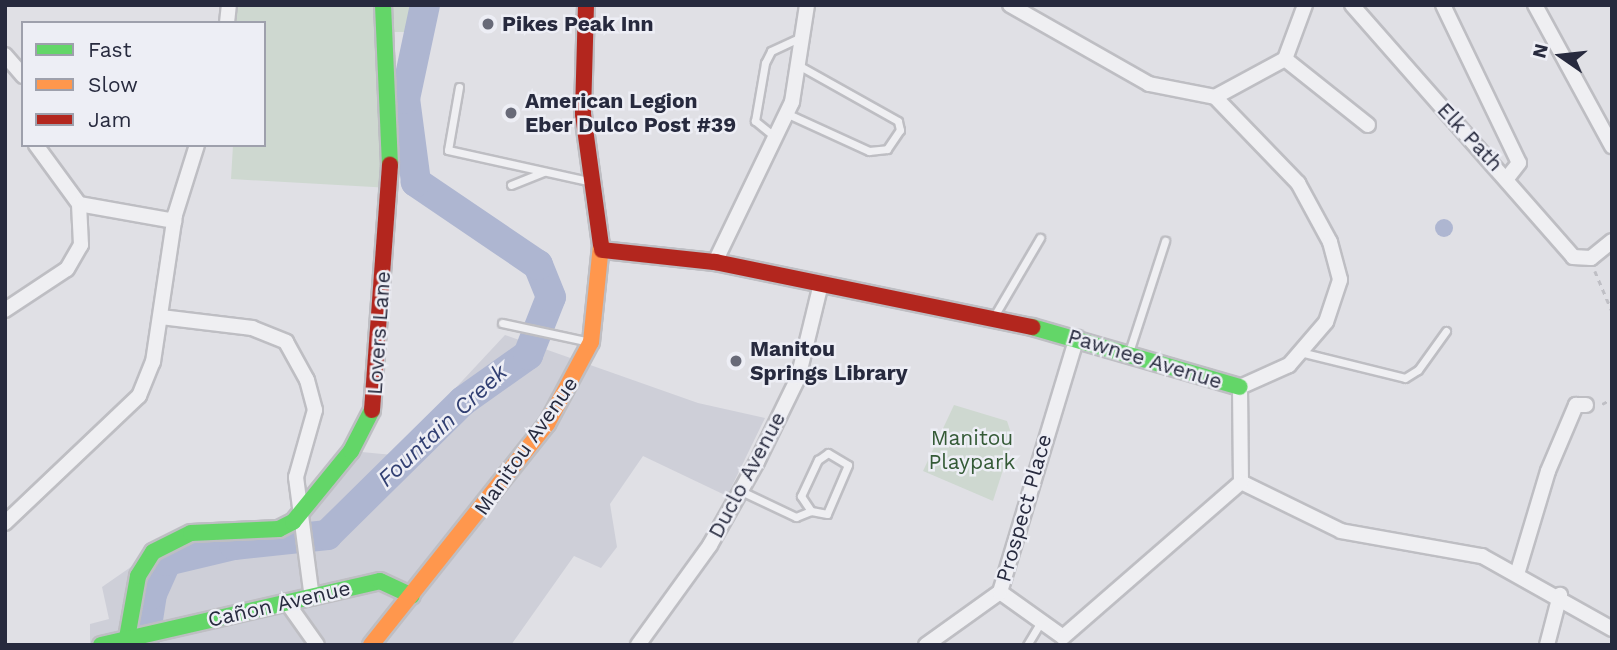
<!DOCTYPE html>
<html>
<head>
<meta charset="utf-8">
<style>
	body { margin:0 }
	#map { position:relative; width:1617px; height:650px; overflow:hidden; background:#e0e0e5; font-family:"Work Sans",sans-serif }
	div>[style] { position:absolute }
	.built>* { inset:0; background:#cecfd8 }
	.green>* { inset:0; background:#ced8d0 }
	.water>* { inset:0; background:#aeb6d1 }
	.round { border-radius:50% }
	.river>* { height:30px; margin:-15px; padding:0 15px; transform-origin:15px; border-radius:15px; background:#aeb6d1 }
	.path>* { height:2.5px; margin-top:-1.25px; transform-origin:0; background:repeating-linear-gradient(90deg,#bfbfc5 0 5px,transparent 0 10px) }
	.roads { filter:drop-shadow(2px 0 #bebec3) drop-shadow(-2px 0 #bebec3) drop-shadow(0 2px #bebec3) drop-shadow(0 -2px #bebec3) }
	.lane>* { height:7px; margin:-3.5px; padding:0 3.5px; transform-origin:3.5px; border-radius:3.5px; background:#efeff2 }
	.street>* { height:14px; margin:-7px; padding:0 7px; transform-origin:7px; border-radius:7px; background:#efeff2 }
	.fast>* { height:16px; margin:-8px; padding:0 8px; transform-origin:8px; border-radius:8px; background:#63d668 }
	.slow>* { height:16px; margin:-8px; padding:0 8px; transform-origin:8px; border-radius:8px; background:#ff974d }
	.jam>* { height:16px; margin:-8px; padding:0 8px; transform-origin:8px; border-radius:8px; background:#b3261e }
	.dots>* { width:19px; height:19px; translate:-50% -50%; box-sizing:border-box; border:4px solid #edeef5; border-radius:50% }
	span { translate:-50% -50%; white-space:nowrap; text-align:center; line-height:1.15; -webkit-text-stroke:5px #edeef5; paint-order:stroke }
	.poi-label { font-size:21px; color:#272a3e; font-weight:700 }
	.left { translate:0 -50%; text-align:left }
	.street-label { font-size:21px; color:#272a3e }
	.park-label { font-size:21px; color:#345a36 }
	.water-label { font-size:23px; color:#313f72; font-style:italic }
	.frame { position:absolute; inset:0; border:7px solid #272a3e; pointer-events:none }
	.legend { position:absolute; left:21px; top:21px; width:245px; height:126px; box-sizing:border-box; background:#edeef5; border:2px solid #9ea0ac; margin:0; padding:9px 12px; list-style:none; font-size:21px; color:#272a3e }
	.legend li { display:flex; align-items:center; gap:14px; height:35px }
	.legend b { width:35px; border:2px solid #9ea0ac }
	.north { position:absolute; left:1526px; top:21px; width:70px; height:70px; -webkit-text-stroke:5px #edeef5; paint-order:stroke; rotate:284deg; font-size:19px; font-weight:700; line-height:28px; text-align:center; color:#272a3e }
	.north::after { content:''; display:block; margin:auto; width:24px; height:32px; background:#272a3e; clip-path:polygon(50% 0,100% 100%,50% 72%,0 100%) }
</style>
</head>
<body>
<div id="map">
	<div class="built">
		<div style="clip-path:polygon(505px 335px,698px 403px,765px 418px,727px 496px,643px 456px,610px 504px,617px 547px,601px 568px,574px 556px,511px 645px,90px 645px,90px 624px,109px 619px,102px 587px,164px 544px,279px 529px,351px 451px,393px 455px)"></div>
	</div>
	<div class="green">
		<div style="clip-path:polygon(229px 5px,383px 5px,391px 188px,231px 179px,233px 145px,264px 145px,264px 23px,227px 23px)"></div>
		<div style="clip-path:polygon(386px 5px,413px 5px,405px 32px,386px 32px)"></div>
		<div style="clip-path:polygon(954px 405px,1007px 421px,1013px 439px,993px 501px,923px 471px)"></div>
	</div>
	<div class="water">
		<div class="round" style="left:1435px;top:219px;width:18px;height:18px"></div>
	</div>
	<div class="river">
		<div style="left:144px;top:645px;width:52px;rotate:-81.1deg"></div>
		<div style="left:152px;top:594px;width:36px;rotate:-66deg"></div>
		<div style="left:167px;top:561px;width:69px;rotate:-13.4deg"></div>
		<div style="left:234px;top:545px;width:94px;rotate:-6.1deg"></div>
		<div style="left:327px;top:535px;width:191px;rotate:-44.6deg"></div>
		<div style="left:463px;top:401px;width:80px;rotate:-35.3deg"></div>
		<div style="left:528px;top:355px;width:62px;rotate:-68.4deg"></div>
		<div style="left:551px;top:297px;width:35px;rotate:-112deg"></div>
		<div style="left:538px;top:265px;width:148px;rotate:-145.8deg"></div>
		<div style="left:416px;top:182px;width:84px;rotate:-97.5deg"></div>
		<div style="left:405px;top:99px;width:96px;rotate:-78deg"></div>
	</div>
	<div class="path">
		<div style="left:1595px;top:271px;width:43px;rotate:67deg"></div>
		<div style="left:1602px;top:404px;width:11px;rotate:-27deg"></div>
	</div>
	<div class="roads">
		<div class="lane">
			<div style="left:459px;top:87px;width:64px;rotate:99.9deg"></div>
			<div style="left:448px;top:150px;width:148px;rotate:12.5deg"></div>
			<div style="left:788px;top:114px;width:89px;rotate:24.6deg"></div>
			<div style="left:869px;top:151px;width:18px;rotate:-6deg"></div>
			<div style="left:887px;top:149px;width:23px;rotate:-56deg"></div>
			<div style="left:900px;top:130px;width:9px;rotate:-103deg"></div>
			<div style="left:898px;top:121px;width:112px;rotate:-150.7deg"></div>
			<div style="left:775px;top:137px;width:26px;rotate:-141deg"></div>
			<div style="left:755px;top:121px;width:59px;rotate:-80.2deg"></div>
			<div style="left:765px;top:63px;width:13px;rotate:-63deg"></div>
			<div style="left:771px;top:51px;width:33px;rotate:-25deg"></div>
			<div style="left:511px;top:185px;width:35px;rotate:-22deg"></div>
			<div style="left:993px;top:318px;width:93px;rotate:-59.6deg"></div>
			<div style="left:502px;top:323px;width:90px;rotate:12.2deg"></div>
			<div style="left:1129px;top:352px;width:117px;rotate:-72deg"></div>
			<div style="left:1300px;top:352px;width:108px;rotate:13.9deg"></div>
			<div style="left:1405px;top:378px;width:15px;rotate:-32deg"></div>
			<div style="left:1418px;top:370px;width:48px;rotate:-54.3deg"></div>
			<div style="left:828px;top:453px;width:23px;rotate:31deg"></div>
			<div style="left:848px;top:465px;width:53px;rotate:113.2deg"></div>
			<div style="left:827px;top:514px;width:16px;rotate:-169deg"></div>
			<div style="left:811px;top:511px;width:18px;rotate:-124deg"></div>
			<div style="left:801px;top:496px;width:40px;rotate:-65deg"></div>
			<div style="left:818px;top:460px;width:12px;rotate:-35deg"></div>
			<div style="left:741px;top:491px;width:61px;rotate:25.3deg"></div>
			<div style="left:796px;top:517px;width:16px;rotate:-22deg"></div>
			<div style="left:1027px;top:645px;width:27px;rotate:-59deg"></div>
		</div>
		<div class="street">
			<div style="left:1010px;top:5px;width:160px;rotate:29.6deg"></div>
			<div style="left:1149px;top:84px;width:67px;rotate:11.1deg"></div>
			<div style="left:1215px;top:97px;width:120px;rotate:46deg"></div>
			<div style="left:1298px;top:183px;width:67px;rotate:61.5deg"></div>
			<div style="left:1330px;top:242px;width:39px;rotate:75deg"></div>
			<div style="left:1340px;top:280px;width:44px;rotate:108.4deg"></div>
			<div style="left:1326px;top:322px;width:57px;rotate:130.7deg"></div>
			<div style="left:1289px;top:365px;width:54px;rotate:155.8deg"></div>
			<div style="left:1240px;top:387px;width:95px;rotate:89.4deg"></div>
			<div style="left:1241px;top:482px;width:111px;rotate:26.1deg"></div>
			<div style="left:1341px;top:531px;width:143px;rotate:10.1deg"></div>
			<div style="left:1482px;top:556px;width:149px;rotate:29.3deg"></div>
			<div style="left:1352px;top:5px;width:335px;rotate:48.7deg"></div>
			<div style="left:1573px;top:257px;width:18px;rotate:3deg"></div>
			<div style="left:1591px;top:258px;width:27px;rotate:-39deg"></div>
			<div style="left:1443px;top:5px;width:175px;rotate:64.3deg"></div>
			<div style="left:1519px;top:163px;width:18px;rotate:128deg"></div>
			<div style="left:1535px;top:5px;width:161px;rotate:61.4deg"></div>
			<div style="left:227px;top:23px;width:18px;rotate:-84deg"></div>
			<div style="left:5px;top:55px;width:28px;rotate:49deg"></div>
			<div style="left:1285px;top:59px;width:106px;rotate:38.5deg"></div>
			<div style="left:1215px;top:97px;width:80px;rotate:-28.5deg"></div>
			<div style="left:1285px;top:59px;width:58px;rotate:-69.7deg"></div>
			<div style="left:36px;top:145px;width:73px;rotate:53.9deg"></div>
			<div style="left:79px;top:204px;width:97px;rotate:10.1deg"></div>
			<div style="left:715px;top:262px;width:178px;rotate:-64.3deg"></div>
			<div style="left:792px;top:102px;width:98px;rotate:-81.2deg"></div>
			<div style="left:5px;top:310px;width:74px;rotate:-33.5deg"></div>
			<div style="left:67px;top:269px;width:28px;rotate:-60deg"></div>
			<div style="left:81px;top:245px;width:41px;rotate:-92.8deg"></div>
			<div style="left:161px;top:317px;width:92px;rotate:6.9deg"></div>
			<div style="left:252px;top:328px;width:37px;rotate:22deg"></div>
			<div style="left:286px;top:342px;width:43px;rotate:61.1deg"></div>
			<div style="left:307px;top:380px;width:31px;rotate:75deg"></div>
			<div style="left:315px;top:410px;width:70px;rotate:105.8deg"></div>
			<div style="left:296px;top:477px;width:122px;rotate:82.5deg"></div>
			<div style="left:5px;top:523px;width:185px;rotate:-43.5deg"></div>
			<div style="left:139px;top:396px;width:37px;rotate:-68deg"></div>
			<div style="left:153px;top:362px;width:149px;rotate:-81.5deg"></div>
			<div style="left:175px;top:215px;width:73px;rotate:-72.6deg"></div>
			<div style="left:1518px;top:571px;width:104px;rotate:-73.3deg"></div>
			<div style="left:1548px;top:471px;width:72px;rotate:-67deg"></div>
			<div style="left:1576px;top:405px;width:10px"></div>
			<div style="left:1000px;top:592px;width:77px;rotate:35.5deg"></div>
			<div style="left:288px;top:604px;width:50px;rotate:54.7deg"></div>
			<div style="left:1063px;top:637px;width:236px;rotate:-41deg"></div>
			<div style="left:638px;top:645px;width:123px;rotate:-54.2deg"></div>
			<div style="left:710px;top:545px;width:95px;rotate:-60.5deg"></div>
			<div style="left:757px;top:462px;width:93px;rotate:-64deg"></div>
			<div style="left:798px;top:378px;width:93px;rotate:-76.3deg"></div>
			<div style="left:926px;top:645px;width:91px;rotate:-35.6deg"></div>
			<div style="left:1000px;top:592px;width:266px;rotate:-73.2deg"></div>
			<div style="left:1547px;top:645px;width:52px;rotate:-75.4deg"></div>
		</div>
		<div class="fast">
			<div style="left:383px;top:5px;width:160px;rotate:87.5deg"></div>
			<div style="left:1032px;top:327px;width:216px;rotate:16.1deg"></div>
			<div style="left:127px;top:638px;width:63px;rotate:-79.9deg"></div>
			<div style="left:138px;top:576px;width:28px;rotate:-58deg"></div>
			<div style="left:153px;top:552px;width:42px;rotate:-26.6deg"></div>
			<div style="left:191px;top:533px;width:88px;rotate:-2.6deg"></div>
			<div style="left:279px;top:529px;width:16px;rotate:-27deg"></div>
			<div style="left:293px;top:522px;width:92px;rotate:-50.8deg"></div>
			<div style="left:351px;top:451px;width:46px;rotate:-62.9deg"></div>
			<div style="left:101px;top:645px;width:286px;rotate:-12.9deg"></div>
			<div style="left:380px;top:581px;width:35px;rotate:25deg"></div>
		</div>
		<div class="slow">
			<div style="left:371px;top:645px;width:283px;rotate:-51.5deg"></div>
			<div style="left:547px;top:424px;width:93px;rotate:-61.8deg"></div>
			<div style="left:591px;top:342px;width:98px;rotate:-84.1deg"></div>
		</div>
		<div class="jam">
			<div style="left:586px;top:5px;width:109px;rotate:91.6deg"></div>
			<div style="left:583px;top:114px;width:132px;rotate:82.2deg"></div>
			<div style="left:602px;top:250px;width:114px;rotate:6.1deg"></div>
			<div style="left:715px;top:262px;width:324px;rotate:11.6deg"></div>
			<div style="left:372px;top:410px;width:246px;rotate:-85.8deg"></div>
		</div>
	</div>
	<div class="dots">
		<div style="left:488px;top:24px;background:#686a78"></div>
		<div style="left:511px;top:113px;background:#686a78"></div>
		<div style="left:736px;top:361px;background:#686a78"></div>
	</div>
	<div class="poi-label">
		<span class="left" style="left:502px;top:24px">Pikes Peak Inn</span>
		<span class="left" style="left:525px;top:113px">American Legion<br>Eber Dulco Post #39</span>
		<span class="left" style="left:750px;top:361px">Manitou<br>Springs Library</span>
	</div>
	<div class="street-label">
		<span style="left:1470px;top:137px;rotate:47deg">Elk Path</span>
		<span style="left:379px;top:333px;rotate:-86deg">Lovers Lane</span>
		<span style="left:1145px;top:359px;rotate:17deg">Pawnee Avenue</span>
		<span style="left:526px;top:446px;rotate:-55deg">Manitou Avenue</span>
		<span style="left:747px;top:475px;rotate:-62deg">Duclo Avenue</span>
		<span style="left:1024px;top:508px;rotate:-74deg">Prospect Place</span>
		<span style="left:279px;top:604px;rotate:-13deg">Cañon Avenue</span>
	</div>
	<div class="park-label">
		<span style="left:972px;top:450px">Manitou<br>Playpark</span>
	</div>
	<div class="water-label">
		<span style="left:443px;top:426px;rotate:-43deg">Fountain Creek</span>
	</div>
	<div class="frame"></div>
	<ul class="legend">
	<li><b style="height:9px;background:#63d668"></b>Fast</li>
	<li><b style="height:9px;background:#ff974d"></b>Slow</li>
	<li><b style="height:9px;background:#b3261e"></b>Jam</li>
	</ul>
	<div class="north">N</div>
</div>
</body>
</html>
